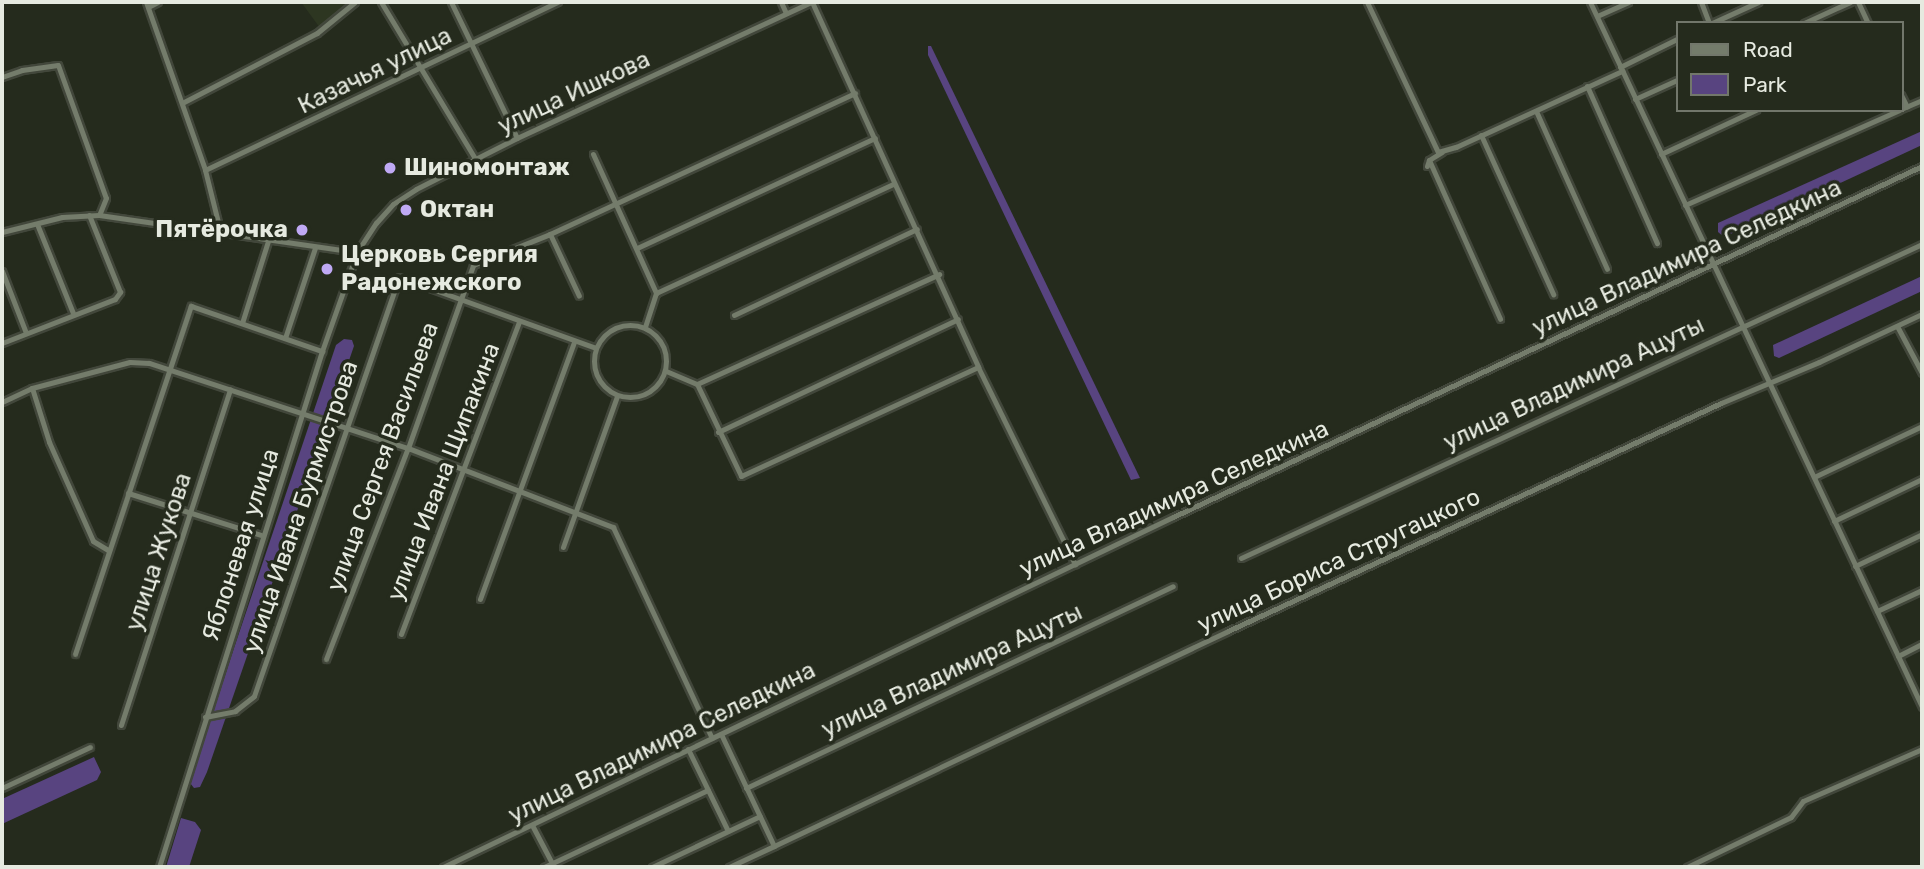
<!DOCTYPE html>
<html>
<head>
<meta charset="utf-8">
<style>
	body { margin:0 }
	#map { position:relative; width:1924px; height:869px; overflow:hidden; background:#252b1d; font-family:Rubik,sans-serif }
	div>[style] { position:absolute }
	.built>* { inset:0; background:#2d3621 }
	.green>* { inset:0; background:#584480 }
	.roads { filter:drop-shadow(2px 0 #42473b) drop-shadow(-2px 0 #42473b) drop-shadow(0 2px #42473b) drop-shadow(0 -2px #42473b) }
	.minor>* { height:5px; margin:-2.5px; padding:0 2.5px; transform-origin:2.5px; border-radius:2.5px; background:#747c6b }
	.minor>.ring { margin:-2.5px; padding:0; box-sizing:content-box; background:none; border:5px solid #747c6b; border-radius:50% }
	.dots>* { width:19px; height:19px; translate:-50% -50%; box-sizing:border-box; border:4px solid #252b1d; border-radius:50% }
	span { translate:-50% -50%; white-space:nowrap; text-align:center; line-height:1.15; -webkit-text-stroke:7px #252b1d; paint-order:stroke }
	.street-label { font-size:24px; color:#e6eae0 }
	.poi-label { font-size:24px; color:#e6eae0; font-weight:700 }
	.left { translate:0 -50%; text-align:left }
	.right { translate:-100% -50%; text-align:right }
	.frame { position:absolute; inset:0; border:4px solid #e6eae0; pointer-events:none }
	.legend { position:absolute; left:1676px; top:21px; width:228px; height:91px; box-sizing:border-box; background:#252b1d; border:2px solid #72776b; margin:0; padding:9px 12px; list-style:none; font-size:21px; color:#e6eae0 }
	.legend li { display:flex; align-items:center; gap:14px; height:35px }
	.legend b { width:35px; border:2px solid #72776b }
</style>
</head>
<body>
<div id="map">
	<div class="built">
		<div style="clip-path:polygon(301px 2px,349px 2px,320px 28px)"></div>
	</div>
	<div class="green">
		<div style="clip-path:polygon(928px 46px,931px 46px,1140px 478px,1131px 480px,928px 55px)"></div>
		<div style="clip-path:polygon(1922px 131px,1922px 145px,1724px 237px,1718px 232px,1718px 223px)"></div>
		<div style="clip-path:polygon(1922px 276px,1922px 291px,1779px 358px,1774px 356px,1773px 345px)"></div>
		<div style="clip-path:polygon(344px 339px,352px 340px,354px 346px,207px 772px,200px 787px,194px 788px,190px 783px,234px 648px,336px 345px)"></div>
		<div style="clip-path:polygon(94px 757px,101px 772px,97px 780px,2px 824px,2px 799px)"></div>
		<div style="clip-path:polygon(181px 818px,195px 822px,201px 830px,189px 867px,166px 867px)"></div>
	</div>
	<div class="roads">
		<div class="minor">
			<div style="left:146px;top:2px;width:178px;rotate:70.6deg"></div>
			<div style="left:205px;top:170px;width:66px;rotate:76deg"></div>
			<div style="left:381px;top:2px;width:184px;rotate:59deg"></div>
			<div style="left:451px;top:2px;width:151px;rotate:64.1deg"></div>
			<div style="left:781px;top:2px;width:12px;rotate:66deg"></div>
			<div style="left:812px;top:2px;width:401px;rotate:65.5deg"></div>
			<div style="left:978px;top:367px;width:220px;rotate:63.8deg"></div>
			<div style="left:1367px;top:2px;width:166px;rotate:64.7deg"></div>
			<div style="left:1438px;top:152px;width:19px;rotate:-16deg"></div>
			<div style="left:1456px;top:147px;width:183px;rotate:-24.6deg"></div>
			<div style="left:1590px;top:2px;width:779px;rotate:64.78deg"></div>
			<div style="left:1701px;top:2px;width:22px;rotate:69deg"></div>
			<div style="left:1858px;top:2px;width:23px;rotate:65deg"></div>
			<div style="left:148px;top:7px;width:11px;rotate:-27deg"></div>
			<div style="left:1597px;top:16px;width:34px;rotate:-24deg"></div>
			<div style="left:1712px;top:23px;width:51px;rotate:-24.5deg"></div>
			<div style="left:1804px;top:23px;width:51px;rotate:-24.5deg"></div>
			<div style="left:1620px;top:67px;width:64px;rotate:-26.2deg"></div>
			<div style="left:2px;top:77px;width:21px;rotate:-19deg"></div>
			<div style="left:22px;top:70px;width:36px;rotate:-8deg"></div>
			<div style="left:58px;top:65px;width:141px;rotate:70.2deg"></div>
			<div style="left:106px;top:198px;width:18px;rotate:112deg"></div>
			<div style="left:1587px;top:86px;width:172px;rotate:66deg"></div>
			<div style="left:1901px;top:95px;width:13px;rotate:63deg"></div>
			<div style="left:1635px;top:99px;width:46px;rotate:-24.3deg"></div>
			<div style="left:182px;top:103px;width:152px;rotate:-27.4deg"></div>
			<div style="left:317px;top:33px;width:49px;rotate:-39.2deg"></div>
			<div style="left:1901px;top:109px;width:23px;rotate:-23deg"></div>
			<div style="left:1536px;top:111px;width:173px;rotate:65.8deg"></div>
			<div style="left:1481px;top:135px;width:175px;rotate:65.6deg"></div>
			<div style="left:593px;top:154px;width:153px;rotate:65.6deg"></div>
			<div style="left:656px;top:293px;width:36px;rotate:108deg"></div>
			<div style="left:1661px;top:154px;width:105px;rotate:-24.9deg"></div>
			<div style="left:1429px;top:160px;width:174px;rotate:65.9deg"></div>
			<div style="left:1427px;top:166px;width:6px;rotate:-72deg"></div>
			<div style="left:1429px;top:160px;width:15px;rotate:-32deg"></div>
			<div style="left:205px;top:170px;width:391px;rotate:-25.5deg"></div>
			<div style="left:1685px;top:205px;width:234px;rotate:-23.9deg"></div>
			<div style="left:37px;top:224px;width:96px;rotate:68deg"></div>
			<div style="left:2px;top:232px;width:62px;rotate:-14deg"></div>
			<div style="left:62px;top:217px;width:37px;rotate:-3deg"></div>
			<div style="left:99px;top:215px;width:261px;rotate:8.2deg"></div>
			<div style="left:550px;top:234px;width:68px;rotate:64.9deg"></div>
			<div style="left:637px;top:248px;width:262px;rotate:-24.8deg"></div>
			<div style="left:2px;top:271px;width:66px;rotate:68.8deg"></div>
			<div style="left:656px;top:293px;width:261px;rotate:-24.7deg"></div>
			<div style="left:734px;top:315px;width:202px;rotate:-25.2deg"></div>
			<div style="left:242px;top:323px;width:86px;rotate:-72.4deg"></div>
			<div class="ring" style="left:594px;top:325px;width:67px;height:67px"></div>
			<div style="left:1897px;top:326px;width:53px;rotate:62deg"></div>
			<div style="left:285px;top:338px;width:95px;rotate:-71.6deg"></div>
			<div style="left:2px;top:343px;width:121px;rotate:-21.3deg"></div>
			<div style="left:115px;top:299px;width:9px;rotate:-54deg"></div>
			<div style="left:120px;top:292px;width:83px;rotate:-111.9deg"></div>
			<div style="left:666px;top:371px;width:34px;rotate:23deg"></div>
			<div style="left:697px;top:384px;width:102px;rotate:64.4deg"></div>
			<div style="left:741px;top:476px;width:261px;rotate:-24.7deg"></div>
			<div style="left:697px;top:384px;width:266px;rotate:-24.4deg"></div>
			<div style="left:32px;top:388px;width:57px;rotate:72.5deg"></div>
			<div style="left:49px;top:442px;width:108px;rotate:66deg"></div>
			<div style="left:93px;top:541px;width:17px;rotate:31deg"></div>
			<div style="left:2px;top:402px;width:33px;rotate:-25deg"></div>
			<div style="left:32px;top:388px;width:101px;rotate:-14.9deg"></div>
			<div style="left:130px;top:362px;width:19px;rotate:3deg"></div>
			<div style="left:149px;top:363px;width:273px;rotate:18.2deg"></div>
			<div style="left:408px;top:448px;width:220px;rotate:21.1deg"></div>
			<div style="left:613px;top:527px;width:233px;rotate:64.9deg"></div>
			<div style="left:718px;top:432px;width:265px;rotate:-25.2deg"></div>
			<div style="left:1814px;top:477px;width:119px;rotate:-25.3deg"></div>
			<div style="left:128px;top:493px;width:139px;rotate:17.5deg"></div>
			<div style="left:1834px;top:521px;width:98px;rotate:-25.5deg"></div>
			<div style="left:563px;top:547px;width:160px;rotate:-70.3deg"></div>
			<div style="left:1241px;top:558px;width:750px;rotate:-24.75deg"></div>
			<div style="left:1855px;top:566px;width:74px;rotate:-25.5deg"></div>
			<div style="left:480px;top:599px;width:274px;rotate:-69.9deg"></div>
			<div style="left:1877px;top:611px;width:50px;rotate:-25deg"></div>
			<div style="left:401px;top:634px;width:334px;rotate:-69.3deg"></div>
			<div style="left:75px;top:654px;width:367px;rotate:-71.6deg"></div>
			<div style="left:191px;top:306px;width:139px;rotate:19deg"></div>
			<div style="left:1898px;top:656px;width:27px;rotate:-27deg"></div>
			<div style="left:326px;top:659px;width:226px;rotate:-68.8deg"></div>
			<div style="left:408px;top:448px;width:194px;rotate:-70.4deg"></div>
			<div style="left:473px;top:265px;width:83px;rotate:-21.9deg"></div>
			<div style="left:550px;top:234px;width:336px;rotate:-24.8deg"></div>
			<div style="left:205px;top:717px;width:31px;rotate:-11deg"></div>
			<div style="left:235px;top:711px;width:24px;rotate:-38deg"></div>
			<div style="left:254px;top:696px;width:443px;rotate:-70.9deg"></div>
			<div style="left:399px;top:277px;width:209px;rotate:19.8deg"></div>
			<div style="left:121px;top:725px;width:353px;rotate:-72deg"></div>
			<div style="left:721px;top:734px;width:124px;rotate:64.7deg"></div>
			<div style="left:774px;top:846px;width:502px;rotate:-25.34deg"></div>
			<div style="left:1228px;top:631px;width:543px;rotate:-24.82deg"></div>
			<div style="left:1721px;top:403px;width:106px;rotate:-22.7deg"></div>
			<div style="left:1819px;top:362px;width:114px;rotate:-25deg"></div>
			<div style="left:688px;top:749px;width:91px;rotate:64deg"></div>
			<div style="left:2px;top:788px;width:97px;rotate:-25deg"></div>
			<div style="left:746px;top:788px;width:472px;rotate:-25.3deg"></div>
			<div style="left:532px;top:825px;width:47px;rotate:62.4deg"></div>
			<div style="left:159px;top:867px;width:541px;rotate:-72.47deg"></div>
			<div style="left:322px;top:351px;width:105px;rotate:-70.5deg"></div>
			<div style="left:357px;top:252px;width:35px;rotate:-57deg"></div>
			<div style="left:376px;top:223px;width:25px;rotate:-48deg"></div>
			<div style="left:393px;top:204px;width:27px;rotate:-33deg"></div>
			<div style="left:416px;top:189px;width:113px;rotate:-26.8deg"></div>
			<div style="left:517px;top:138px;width:324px;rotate:-24.8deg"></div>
			<div style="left:443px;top:867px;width:810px;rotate:-25.62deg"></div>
			<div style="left:1173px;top:517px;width:827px;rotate:-25.11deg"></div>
			<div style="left:544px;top:867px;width:181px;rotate:-25.2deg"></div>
			<div style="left:652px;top:867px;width:119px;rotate:-25.3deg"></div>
			<div style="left:729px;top:867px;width:50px;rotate:-25deg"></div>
			<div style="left:1687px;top:867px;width:115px;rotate:-25.7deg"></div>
			<div style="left:1791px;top:817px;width:20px;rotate:-53deg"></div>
			<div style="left:1803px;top:801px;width:130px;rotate:-23.6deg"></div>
		</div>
	</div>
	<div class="dots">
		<div style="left:390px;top:168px;background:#bfa9f4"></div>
		<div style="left:406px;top:210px;background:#bfa9f4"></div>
		<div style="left:302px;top:230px;background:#bfa9f4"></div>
		<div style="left:327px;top:269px;background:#bfa9f4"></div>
	</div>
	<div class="street-label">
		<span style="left:375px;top:71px;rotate:-26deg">Казачья улица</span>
		<span style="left:574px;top:93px;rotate:-25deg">улица Ишкова</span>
		<span style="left:1687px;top:258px;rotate:-25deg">улица Владимира Селедкина</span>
		<span style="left:1574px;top:384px;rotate:-25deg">улица Владимира Ацуты</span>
		<span style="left:383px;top:457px;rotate:-70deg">улица Сергея Васильева</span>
		<span style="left:444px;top:472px;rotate:-69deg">улица Ивана Щипакина</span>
		<span style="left:1174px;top:499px;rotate:-25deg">улица Владимира Селедкина</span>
		<span style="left:301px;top:507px;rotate:-71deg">улица Ивана Бурмистрова</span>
		<span style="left:241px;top:545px;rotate:-72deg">Яблоневая улица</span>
		<span style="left:159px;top:552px;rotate:-72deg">улица Жукова</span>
		<span style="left:1339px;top:561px;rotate:-25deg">улица Бориса Стругацкого</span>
		<span style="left:952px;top:671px;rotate:-25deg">улица Владимира Ацуты</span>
		<span style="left:662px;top:743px;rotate:-26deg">улица Владимира Селедкина</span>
	</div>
	<div class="poi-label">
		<span class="left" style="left:404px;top:168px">Шиномонтаж</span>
		<span class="left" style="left:420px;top:210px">Октан</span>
		<span class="right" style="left:288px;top:230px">Пятёрочка</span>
		<span class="left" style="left:341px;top:269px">Церковь Сергия<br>Радонежского</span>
	</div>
	<div class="frame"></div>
	<ul class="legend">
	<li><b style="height:9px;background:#747c6b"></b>Road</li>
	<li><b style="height:19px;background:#584480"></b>Park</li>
	</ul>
</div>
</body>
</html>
